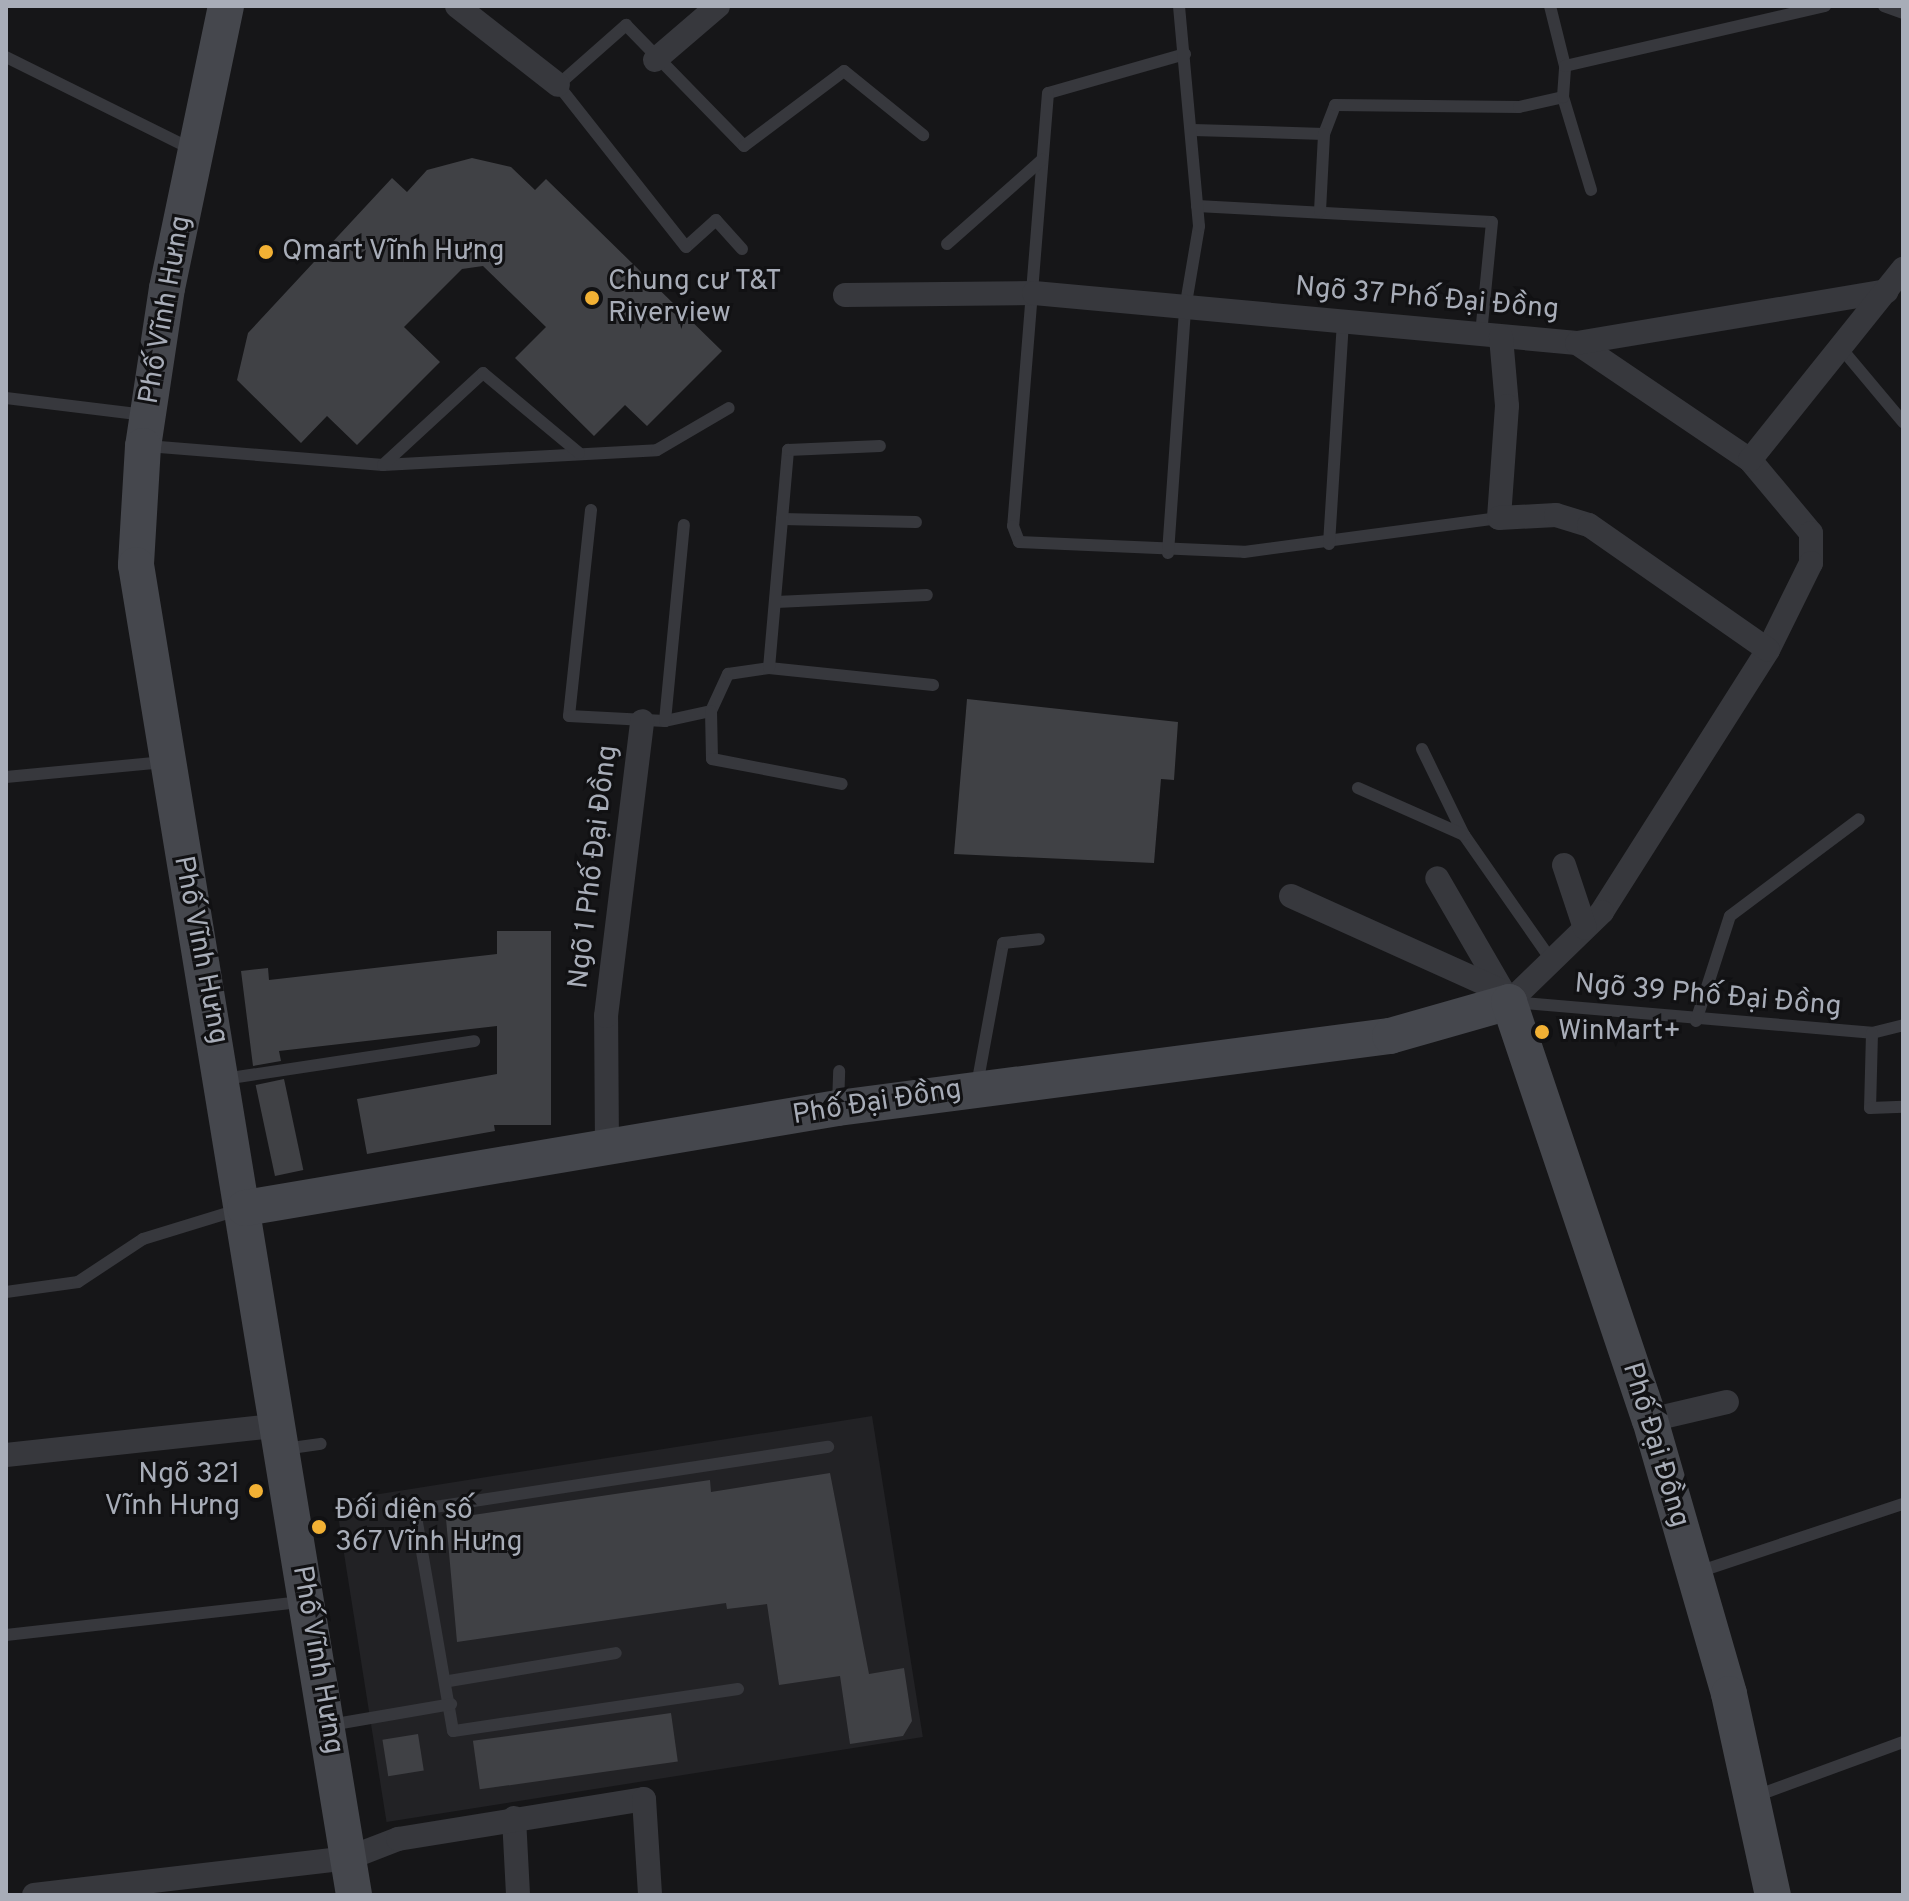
<!DOCTYPE html>
<html>
<head>
<meta charset="utf-8">
<style>
	body { margin:0 }
	#map { position:relative; width:1909px; height:1901px; overflow:hidden; background:#161618; font-family:Overpass,sans-serif }
	div>[style] { position:absolute }
	.built>* { inset:0; background:#222225; transform-origin:0 0 }
	.building>* { inset:0; background:#404145; transform-origin:0 0 }
	.lane>* { height:12px; margin:-6px; padding:0 6px; transform-origin:6px; border-radius:6px; background:#37383d }
	.street>* { height:24px; margin:-12px; padding:0 12px; transform-origin:12px; border-radius:12px; background:#37383d }
	.secondary>* { height:36px; margin:-18px; padding:0 18px; transform-origin:18px; border-radius:18px; background:#45474d }
	.dots>* { width:22px; height:22px; translate:-50% -50%; box-sizing:border-box; border:4px solid #111113; border-radius:50% }
	span { translate:-50% -50%; white-space:nowrap; text-align:center; line-height:1.15; -webkit-text-stroke:6px #111113; paint-order:stroke }
	.poi-label { font-size:28px; color:#a8adb8 }
	.left { translate:0 -50%; text-align:left }
	.right { translate:-100% -50%; text-align:right }
	.street-label { font-size:28px; color:#a8adb8 }
	.frame { position:absolute; inset:0; border:8px solid #a8adb8; pointer-events:none }
</style>
</head>
<body>
<div id="map">
	<div class="built">
		<div style="left:872px;top:1416px;width:325px;height:543px;rotate:81deg"></div>
	</div>
	<div class="building">
		<div style="clip-path:polygon(472px 158px,511px 167px,535px 190px,546px 179px,722px 351px,647px 426px,625px 405px,594px 436px,515px 358px,546px 327px,483px 266px,462px 269px,404px 327px,440px 362px,357px 445px,327px 416px,301px 443px,237px 380px,248px 333px,392px 178px,407px 192px,427px 170px)"></div>
		<div style="clip-path:polygon(967px 699px,1178px 722px,1174px 780px,1161px 779px,1154px 863px,954px 854px)"></div>
		<div style="clip-path:polygon(497px 931px,551px 931px,551px 1125px,494px 1125px,495px 1131px,367px 1154px,357px 1099px,497px 1074px,497px 1026px,279px 1051px,281px 1061px,253px 1066px,241px 971px,268px 968px,269px 980px,497px 954px)"></div>
		<div style="left:284px;top:1079px;width:93px;height:29px;rotate:78deg"></div>
		<div style="clip-path:polygon(830px 1473px,869px 1674px,904px 1668px,912px 1721px,903px 1736px,850px 1744px,840px 1676px,779px 1685px,767px 1604px,727px 1609px,726px 1603px,457px 1642px,446px 1519px,710px 1480px,711px 1492px)"></div>
		<div style="left:671px;top:1713px;width:49px;height:200px;rotate:82deg"></div>
		<div style="left:418px;top:1734px;width:37px;height:36px;rotate:81deg"></div>
	</div>
	<div class="lane">
		<div style="left:1550px;top:6px;width:62px;rotate:76deg"></div>
		<div style="left:1884px;top:6px;width:20px;rotate:20deg"></div>
		<div style="left:1185px;top:54px;width:142px;rotate:164.1deg"></div>
		<div style="left:1048px;top:93px;width:434px;rotate:94.6deg"></div>
		<div style="left:1013px;top:526px;width:17px;rotate:69deg"></div>
		<div style="left:1019px;top:542px;width:225px;rotate:2.5deg"></div>
		<div style="left:1244px;top:552px;width:257px;rotate:-7.6deg"></div>
		<div style="left:6px;top:57px;width:209px;rotate:26.4deg"></div>
		<div style="left:1563px;top:97px;width:97px;rotate:73.2deg"></div>
		<div style="left:1193px;top:130px;width:131px;rotate:1.7deg"></div>
		<div style="left:1324px;top:134px;width:31px;rotate:-69deg"></div>
		<div style="left:1335px;top:105px;width:184px;rotate:0.6deg"></div>
		<div style="left:1519px;top:107px;width:45px;rotate:-12.8deg"></div>
		<div style="left:1563px;top:97px;width:31px;rotate:-86deg"></div>
		<div style="left:1565px;top:66px;width:267px;rotate:-13deg"></div>
		<div style="left:1197px;top:206px;width:295px;rotate:3.1deg"></div>
		<div style="left:1492px;top:222px;width:114px;rotate:95.6deg"></div>
		<div style="left:1320px;top:211px;width:77px;rotate:-87deg"></div>
		<div style="left:947px;top:244px;width:127px;rotate:-41.5deg"></div>
		<div style="left:742px;top:249px;width:39px;rotate:-132deg"></div>
		<div style="left:716px;top:220px;width:40px;rotate:138deg"></div>
		<div style="left:686px;top:247px;width:206px;rotate:-128.3deg"></div>
		<div style="left:558px;top:85px;width:91px;rotate:-41.4deg"></div>
		<div style="left:626px;top:25px;width:169px;rotate:45.7deg"></div>
		<div style="left:744px;top:146px;width:125px;rotate:-36.9deg"></div>
		<div style="left:844px;top:71px;width:102px;rotate:39deg"></div>
		<div style="left:1841px;top:348px;width:97px;rotate:50deg"></div>
		<div style="left:6px;top:398px;width:140px;rotate:7deg"></div>
		<div style="left:147px;top:446px;width:237px;rotate:4.6deg"></div>
		<div style="left:383px;top:465px;width:274px;rotate:-3.1deg"></div>
		<div style="left:657px;top:450px;width:83px;rotate:-30.3deg"></div>
		<div style="left:383px;top:465px;width:136px;rotate:-42.6deg"></div>
		<div style="left:483px;top:373px;width:125px;rotate:39.8deg"></div>
		<div style="left:591px;top:510px;width:207px;rotate:96.1deg"></div>
		<div style="left:569px;top:716px;width:96px;rotate:3deg"></div>
		<div style="left:665px;top:721px;width:47px;rotate:-12.3deg"></div>
		<div style="left:711px;top:711px;width:41px;rotate:-65.3deg"></div>
		<div style="left:728px;top:674px;width:41px;rotate:-8.3deg"></div>
		<div style="left:769px;top:668px;width:165px;rotate:5.9deg"></div>
		<div style="left:782px;top:519px;width:134px;rotate:1.3deg"></div>
		<div style="left:1329px;top:544px;width:224px;rotate:-86.4deg"></div>
		<div style="left:1168px;top:553px;width:245px;rotate:-86deg"></div>
		<div style="left:1185px;top:309px;width:84px;rotate:-80.4deg"></div>
		<div style="left:1199px;top:226px;width:221px;rotate:-95.2deg"></div>
		<div style="left:776px;top:602px;width:151px;rotate:-2.7deg"></div>
		<div style="left:769px;top:668px;width:219px;rotate:-85deg"></div>
		<div style="left:788px;top:450px;width:92px;rotate:-2.5deg"></div>
		<div style="left:711px;top:711px;width:48px;rotate:88.8deg"></div>
		<div style="left:712px;top:759px;width:132px;rotate:10.9deg"></div>
		<div style="left:665px;top:721px;width:197px;rotate:-84.5deg"></div>
		<div style="left:1422px;top:749px;width:96px;rotate:64deg"></div>
		<div style="left:1464px;top:835px;width:154px;rotate:55.1deg"></div>
		<div style="left:6px;top:777px;width:159px;rotate:-5.4deg"></div>
		<div style="left:1358px;top:788px;width:116px;rotate:23.9deg"></div>
		<div style="left:1513px;top:1002px;width:360px;rotate:4.9deg"></div>
		<div style="left:1872px;top:1033px;width:32px;rotate:-14deg"></div>
		<div style="left:1696px;top:1021px;width:110px;rotate:-72.1deg"></div>
		<div style="left:1730px;top:916px;width:161px;rotate:-36.9deg"></div>
		<div style="left:1872px;top:1033px;width:75px;rotate:91.5deg"></div>
		<div style="left:1870px;top:1108px;width:33px;rotate:-2deg"></div>
		<div style="left:224px;top:1079px;width:253px;rotate:-8.6deg"></div>
		<div style="left:977px;top:1085px;width:144px;rotate:-79.6deg"></div>
		<div style="left:1003px;top:943px;width:36px;rotate:-6deg"></div>
		<div style="left:838px;top:1105px;width:34px;rotate:-88deg"></div>
		<div style="left:6px;top:1292px;width:73px;rotate:-7.9deg"></div>
		<div style="left:78px;top:1282px;width:78px;rotate:-33.5deg"></div>
		<div style="left:143px;top:1239px;width:98px;rotate:-17.1deg"></div>
		<div style="left:284px;top:1449px;width:37px;rotate:-8deg"></div>
		<div style="left:1698px;top:1572px;width:216px;rotate:-18.4deg"></div>
		<div style="left:6px;top:1635px;width:297px;rotate:-6.4deg"></div>
		<div style="left:449px;top:1681px;width:169px;rotate:-9.5deg"></div>
		<div style="left:738px;top:1689px;width:288px;rotate:171.6deg"></div>
		<div style="left:453px;top:1731px;width:224px;rotate:-99.8deg"></div>
		<div style="left:415px;top:1510px;width:418px;rotate:-8.7deg"></div>
		<div style="left:330px;top:1725px;width:123px;rotate:-9.8deg"></div>
		<div style="left:1756px;top:1796px;width:157px;rotate:-20.2deg"></div>
	</div>
	<div class="street">
		<div style="left:457px;top:6px;width:128px;rotate:38deg"></div>
		<div style="left:655px;top:60px;width:83px;rotate:-40.6deg"></div>
		<div style="left:845px;top:295px;width:189px;rotate:-0.6deg"></div>
		<div style="left:1034px;top:293px;width:545px;rotate:5.26deg"></div>
		<div style="left:1577px;top:343px;width:209px;rotate:34.1deg"></div>
		<div style="left:1750px;top:460px;width:95px;rotate:50.1deg"></div>
		<div style="left:1811px;top:533px;width:30px;rotate:90deg"></div>
		<div style="left:1811px;top:563px;width:97px;rotate:116.3deg"></div>
		<div style="left:1768px;top:650px;width:310px;rotate:122.4deg"></div>
		<div style="left:1602px;top:912px;width:129px;rotate:135.9deg"></div>
		<div style="left:1509px;top:1002px;width:143px;rotate:-120.1deg"></div>
		<div style="left:1501px;top:337px;width:69px;rotate:85deg"></div>
		<div style="left:1507px;top:406px;width:112px;rotate:94.1deg"></div>
		<div style="left:1499px;top:518px;width:57px;rotate:-3deg"></div>
		<div style="left:1556px;top:515px;width:34px;rotate:17deg"></div>
		<div style="left:1589px;top:525px;width:218px;rotate:34.9deg"></div>
		<div style="left:1577px;top:343px;width:314px;rotate:-9.5deg"></div>
		<div style="left:1750px;top:460px;width:245px;rotate:-51.3deg"></div>
		<div style="left:1564px;top:865px;width:66px;rotate:71.6deg"></div>
		<div style="left:1291px;top:896px;width:234px;rotate:24.3deg"></div>
		<div style="left:607px;top:1147px;width:131px;rotate:-90.4deg"></div>
		<div style="left:606px;top:1016px;width:297px;rotate:-83deg"></div>
		<div style="left:1650px;top:1420px;width:79px;rotate:-13.2deg"></div>
		<div style="left:6px;top:1455px;width:271px;rotate:-6.2deg"></div>
		<div style="left:514px;top:1818px;width:77px;rotate:87deg"></div>
		<div style="left:34px;top:1895px;width:317px;rotate:-6.7deg"></div>
		<div style="left:349px;top:1858px;width:53px;rotate:-21.2deg"></div>
		<div style="left:398px;top:1839px;width:249px;rotate:-9.2deg"></div>
		<div style="left:644px;top:1799px;width:96px;rotate:86.4deg"></div>
	</div>
	<div class="secondary">
		<div style="left:226px;top:6px;width:288px;rotate:101.8deg"></div>
		<div style="left:167px;top:288px;width:160px;rotate:98.6deg"></div>
		<div style="left:143px;top:446px;width:119px;rotate:93.4deg"></div>
		<div style="left:136px;top:565px;width:1348px;rotate:80.69deg"></div>
		<div style="left:245px;top:1208px;width:601px;rotate:-9.57deg"></div>
		<div style="left:838px;top:1108px;width:557px;rotate:-7.43deg"></div>
		<div style="left:1390px;top:1036px;width:124px;rotate:-15.9deg"></div>
		<div style="left:1509px;top:1002px;width:441px;rotate:71.4deg"></div>
		<div style="left:1650px;top:1420px;width:285px;rotate:73.9deg"></div>
		<div style="left:1729px;top:1694px;width:206px;rotate:77.7deg"></div>
	</div>
	<div class="dots">
		<div style="left:266px;top:252px;background:#f2b134"></div>
		<div style="left:592px;top:298px;background:#f2b134"></div>
		<div style="left:1542px;top:1032px;background:#f2b134"></div>
		<div style="left:256px;top:1491px;background:#f2b134"></div>
		<div style="left:319px;top:1527px;background:#f2b134"></div>
	</div>
	<div class="poi-label">
		<span class="left" style="left:282px;top:252px">Qmart Vĩnh Hưng</span>
		<span class="left" style="left:608px;top:298px">Chung cư T&amp;T<br>Riverview</span>
		<span class="left" style="left:1558px;top:1032px">WinMart+</span>
		<span class="right" style="left:240px;top:1491px">Ngõ 321<br>Vĩnh Hưng</span>
		<span class="left" style="left:335px;top:1527px">Đối diện số<br>367 Vĩnh Hưng</span>
	</div>
	<div class="street-label">
		<span style="left:1427px;top:299px;rotate:5deg">Ngõ 37 Phố Đại Đồng</span>
		<span style="left:166px;top:310px;rotate:-80deg">Phố Vĩnh Hưng</span>
		<span style="left:594px;top:867px;rotate:-83deg">Ngõ 1 Phố Đại Đồng</span>
		<span style="left:200px;top:950px;rotate:79deg">Phố Vĩnh Hưng</span>
		<span style="left:1708px;top:996px;rotate:5deg">Ngõ 39 Phố Đại Đồng</span>
		<span style="left:877px;top:1103px;rotate:-9deg">Phố Đại Đồng</span>
		<span style="left:1655px;top:1445px;rotate:73deg">Phố Đại Đồng</span>
		<span style="left:317px;top:1660px;rotate:80deg">Phố Vĩnh Hưng</span>
	</div>
	<div class="frame"></div>
</div>
</body>
</html>
